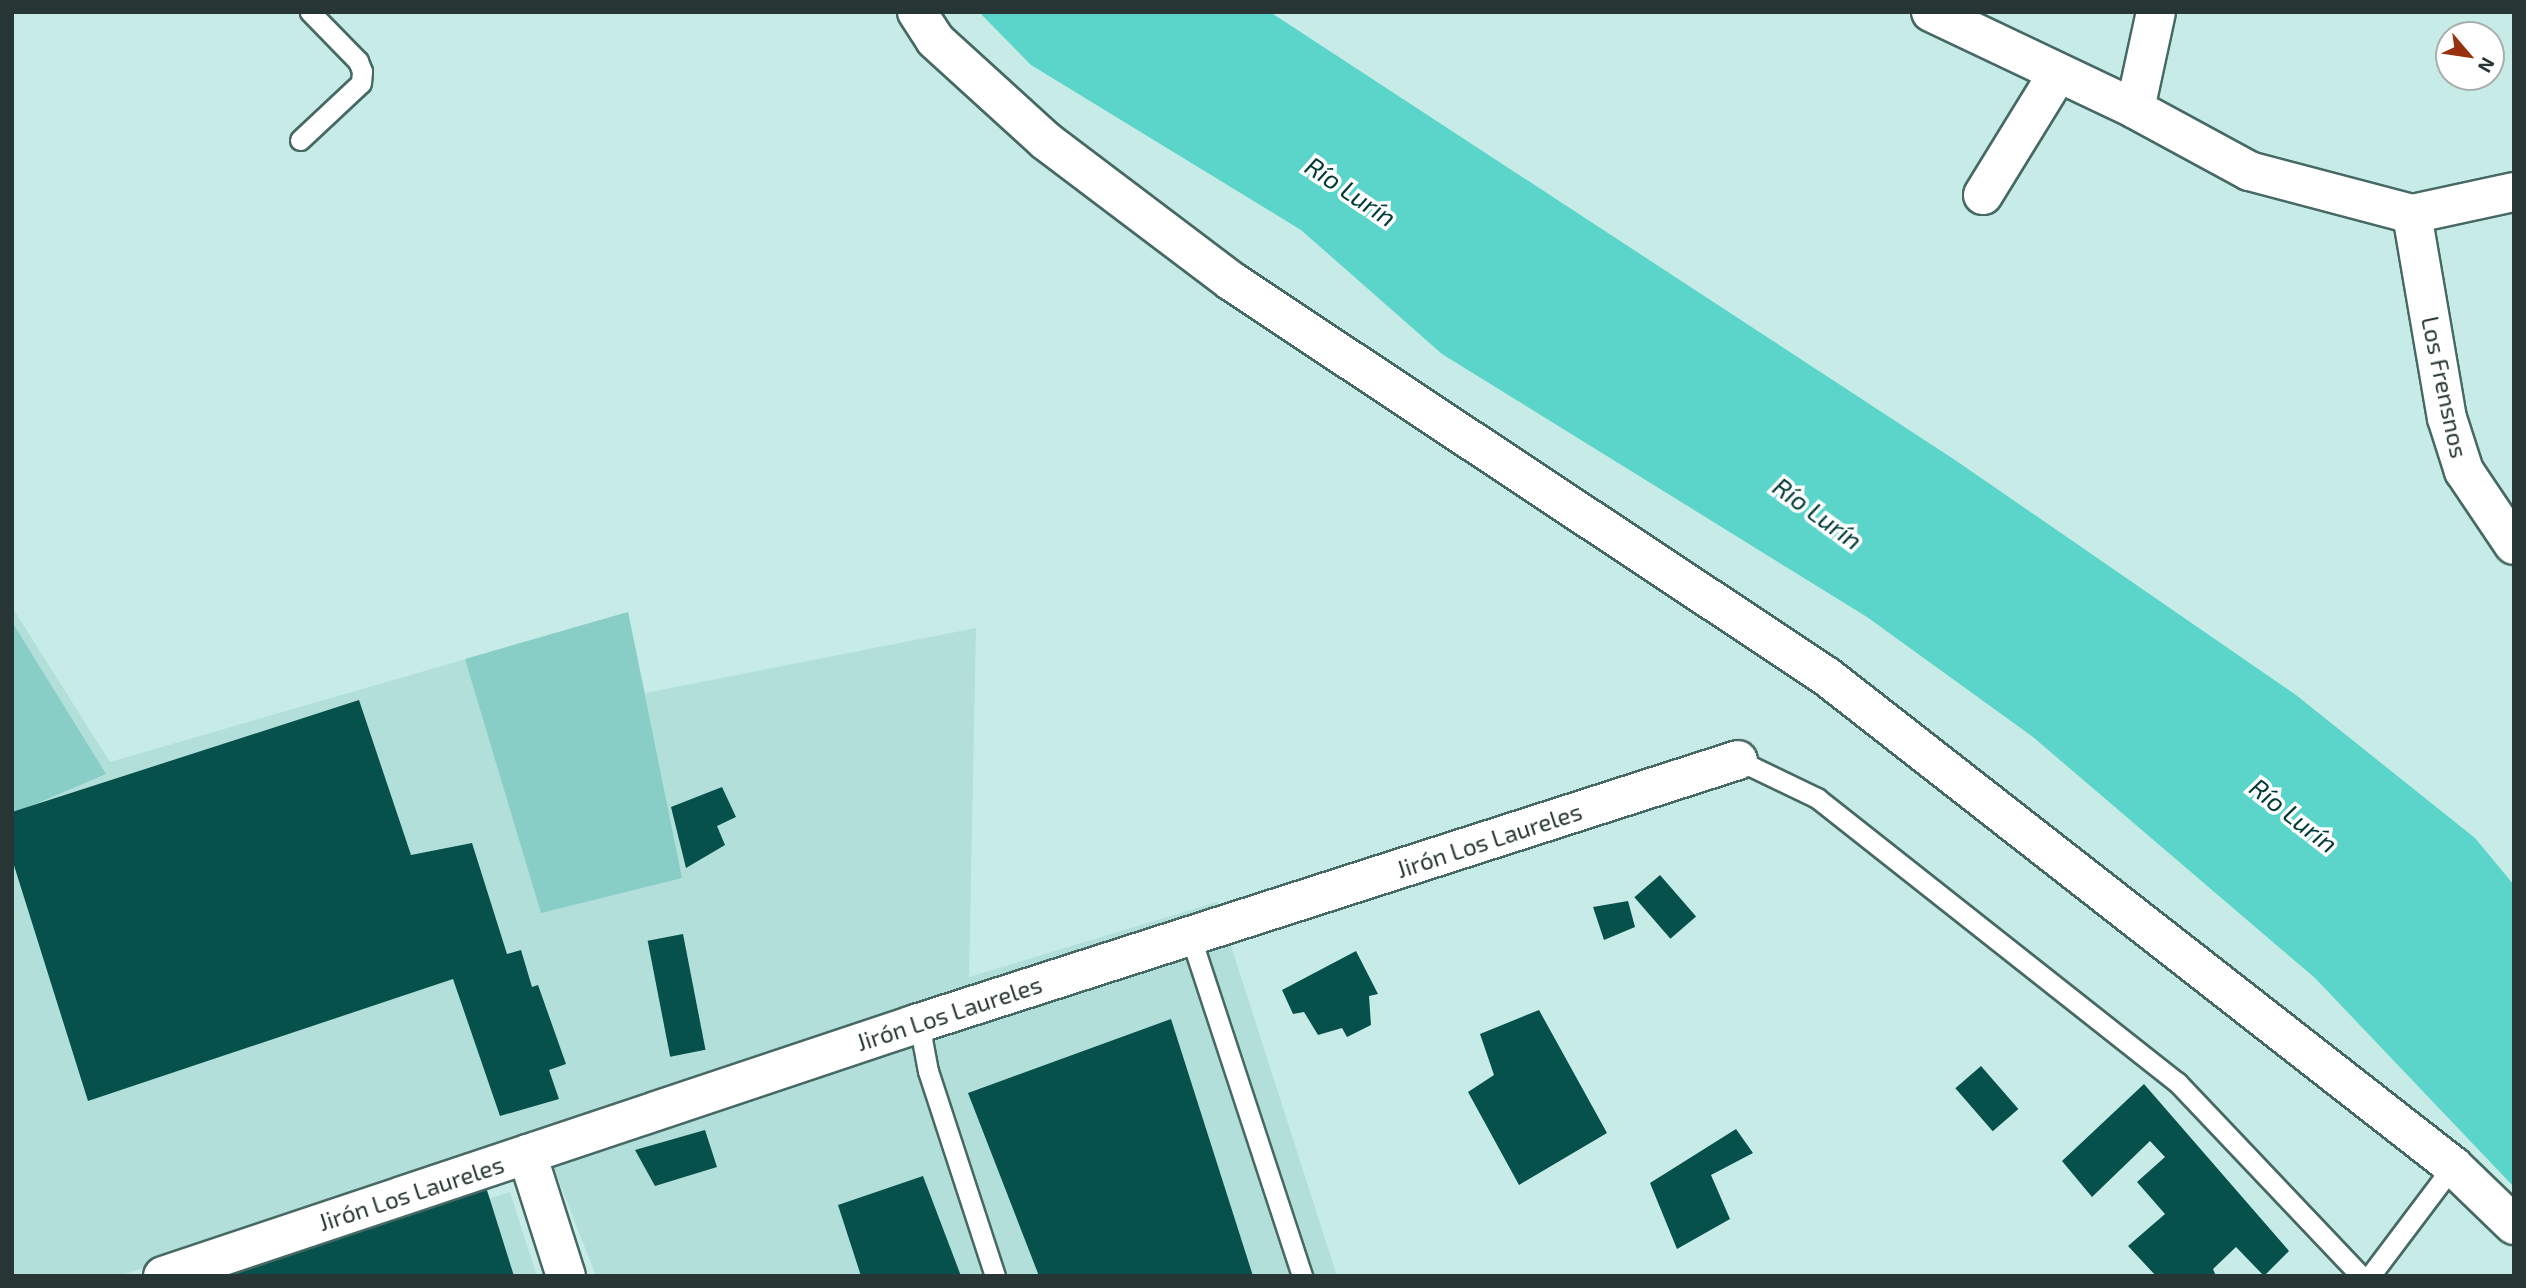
<!DOCTYPE html>
<html>
<head>
<meta charset="utf-8">
<style>
	body { margin:0 }
	#map { position:relative; width:2526px; height:1288px; overflow:hidden; background:#c7ece7; font-family:"Exo 2",sans-serif }
	div>[style] { position:absolute }
	.built>* { inset:0; background:#b2dfda }
	.green>* { inset:0; background:#88cec6 }
	.water>* { inset:0; background:#5bd5ca }
	.building>* { inset:0; background:#07514c; transform-origin:0 0 }
	.roads { filter:drop-shadow(2px 0 #476965) drop-shadow(-2px 0 #476965) drop-shadow(0 2px #476965) drop-shadow(0 -2px #476965) }
	.service>* { height:19px; margin:-9.5px; padding:0 9.5px; transform-origin:9.5px; border-radius:9.5px; background:#fff }
	.minor>* { height:38px; margin:-19px; padding:0 19px; transform-origin:19px; border-radius:19px; background:#fff }
	span { translate:-50% -50%; white-space:nowrap; text-align:center; line-height:1.15; -webkit-text-stroke:7px #fff; paint-order:stroke }
	.street-label { font-size:24px; color:#273634 }
	.water-label { font-size:26px; color:#003b37; font-style:italic }
	.frame { position:absolute; inset:0; border:14px solid #273634; pointer-events:none }
	.north { position:absolute; left:2435px; top:21px; width:70px; height:70px; box-sizing:border-box; background:#fff; border:2px solid #a9afae; border-radius:50%; rotate:119deg; font-size:19px; font-weight:700; line-height:28px; text-align:center; color:#273634 }
	.north::after { content:''; display:block; margin:auto; width:24px; height:32px; background:#98310e; clip-path:polygon(50% 0,100% 100%,50% 72%,0 100%) }
</style>
</head>
<body>
<div id="map">
	<div class="built">
		<div style="clip-path:polygon(12px 607px,110px 762px,628px 612px,645px 693px,976px 628px,969px 977px,1217px 902px,1337px 1276px,596px 1276px,541px 1135px,119px 1276px,12px 1276px)"></div>
		<div style="clip-path:polygon(510px 1192px,537px 1276px,250px 1276px)"></div>
	</div>
	<div class="green">
		<div style="clip-path:polygon(628px 612px,682px 878px,541px 913px,465px 659px)"></div>
		<div style="clip-path:polygon(12px 622px,106px 774px,12px 814px)"></div>
	</div>
	<div class="water">
		<div style="clip-path:polygon(979px 12px,1270px 12px,1955px 460px,2296px 695px,2475px 838px,2514px 885px,2514px 1187px,2315px 978px,2033px 737px,1867px 617px,1442px 354px,1301px 230px,1031px 65px)"></div>
	</div>
	<div class="building">
		<div style="clip-path:polygon(359px 700px,411px 855px,472px 843px,507px 954px,521px 950px,532px 987px,538px 985px,566px 1064px,549px 1070px,559px 1099px,500px 1116px,453px 979px,88px 1101px,12px 859px,12px 812px)"></div>
		<div style="clip-path:polygon(722px 787px,736px 817px,717px 826px,725px 845px,686px 868px,671px 807px)"></div>
		<div style="left:1660px;top:875px;width:55px;height:34px;rotate:49deg"></div>
		<div style="clip-path:polygon(1628px 901px,1635px 927px,1604px 940px,1593px 907px)"></div>
		<div style="left:683px;top:934px;width:118px;height:36px;rotate:79deg"></div>
		<div style="clip-path:polygon(1356px 951px,1378px 994px,1369px 996px,1371px 1025px,1347px 1037px,1342px 1028px,1318px 1035px,1304px 1012px,1293px 1014px,1282px 990px)"></div>
		<div style="clip-path:polygon(1539px 1010px,1607px 1133px,1519px 1185px,1468px 1092px,1494px 1075px,1480px 1034px)"></div>
		<div style="clip-path:polygon(1171px 1019px,1253px 1276px,1039px 1276px,968px 1093px)"></div>
		<div style="left:1981px;top:1066px;width:57px;height:34px;rotate:49deg"></div>
		<div style="clip-path:polygon(2144px 1084px,2289px 1251px,2264px 1276px,2236px 1247px,2213px 1269px,2216px 1276px,2156px 1276px,2128px 1246px,2165px 1214px,2137px 1182px,2165px 1157px,2150px 1141px,2092px 1197px,2062px 1161px)"></div>
		<div style="clip-path:polygon(1736px 1129px,1753px 1153px,1711px 1175px,1730px 1219px,1677px 1249px,1650px 1183px)"></div>
		<div style="clip-path:polygon(705px 1130px,717px 1167px,655px 1186px,635px 1150px)"></div>
		<div style="clip-path:polygon(923px 1176px,961px 1276px,861px 1276px,838px 1205px)"></div>
		<div style="clip-path:polygon(486px 1187px,514px 1276px,215px 1276px)"></div>
	</div>
	<div class="roads">
		<div class="service">
			<div style="left:300px;top:140px;width:83px;rotate:-43.1deg"></div>
			<div style="left:361px;top:83px;width:12px;rotate:-85deg"></div>
			<div style="left:362px;top:71px;width:11px;rotate:-112deg"></div>
			<div style="left:358px;top:61px;width:69px;rotate:-134.4deg"></div>
			<div style="left:1738px;top:760px;width:88px;rotate:25.7deg"></div>
			<div style="left:1817px;top:798px;width:459px;rotate:38.3deg"></div>
			<div style="left:2177px;top:1082px;width:267px;rotate:46.5deg"></div>
			<div style="left:1190px;top:935px;width:359px;rotate:71.8deg"></div>
			<div style="left:919px;top:1023px;width:49px;rotate:79.4deg"></div>
			<div style="left:928px;top:1071px;width:216px;rotate:71.9deg"></div>
			<div style="left:2370px;top:1276px;width:138px;rotate:-53deg"></div>
		</div>
		<div class="minor">
			<div style="left:917px;top:12px;width:33px;rotate:57deg"></div>
			<div style="left:935px;top:40px;width:150px;rotate:42.3deg"></div>
			<div style="left:1046px;top:141px;width:232px;rotate:37.1deg"></div>
			<div style="left:1231px;top:281px;width:714px;rotate:33.58deg"></div>
			<div style="left:1826px;top:676px;width:796px;rotate:38.01deg"></div>
			<div style="left:2453px;top:1166px;width:85px;rotate:44deg"></div>
			<div style="left:1931px;top:12px;width:226px;rotate:25.4deg"></div>
			<div style="left:2135px;top:109px;width:130px;rotate:28.5deg"></div>
			<div style="left:2249px;top:171px;width:169px;rotate:14.8deg"></div>
			<div style="left:2412px;top:214px;width:104px;rotate:-12.2deg"></div>
			<div style="left:2135px;top:109px;width:99px;rotate:-77.8deg"></div>
			<div style="left:1983px;top:195px;width:143px;rotate:-58.4deg"></div>
			<div style="left:2412px;top:214px;width:207px;rotate:80.3deg"></div>
			<div style="left:2447px;top:418px;width:56px;rotate:72.2deg"></div>
			<div style="left:2464px;top:471px;width:89px;rotate:56deg"></div>
			<div style="left:527px;top:1154px;width:128px;rotate:72.3deg"></div>
			<div style="left:163px;top:1276px;width:797px;rotate:-18.5deg"></div>
			<div style="left:919px;top:1023px;width:860px;rotate:-17.8deg"></div>
		</div>
	</div>
	<div class="street-label">
		<span style="left:2445px;top:387px;rotate:78deg">Los Frensnos</span>
		<span style="left:1489px;top:840px;rotate:-18deg">Jirón Los Laureles</span>
		<span style="left:949px;top:1013px;rotate:-18deg">Jirón Los Laureles</span>
		<span style="left:411px;top:1193px;rotate:-18deg">Jirón Los Laureles</span>
	</div>
	<div class="water-label">
		<span style="left:1351px;top:191px;rotate:34deg">Río Lurín</span>
		<span style="left:1818px;top:513px;rotate:36deg">Río Lurín</span>
		<span style="left:2294px;top:815px;rotate:38deg">Río Lurín</span>
	</div>
	<div class="frame"></div>
	<div class="north">N</div>
</div>
</body>
</html>
